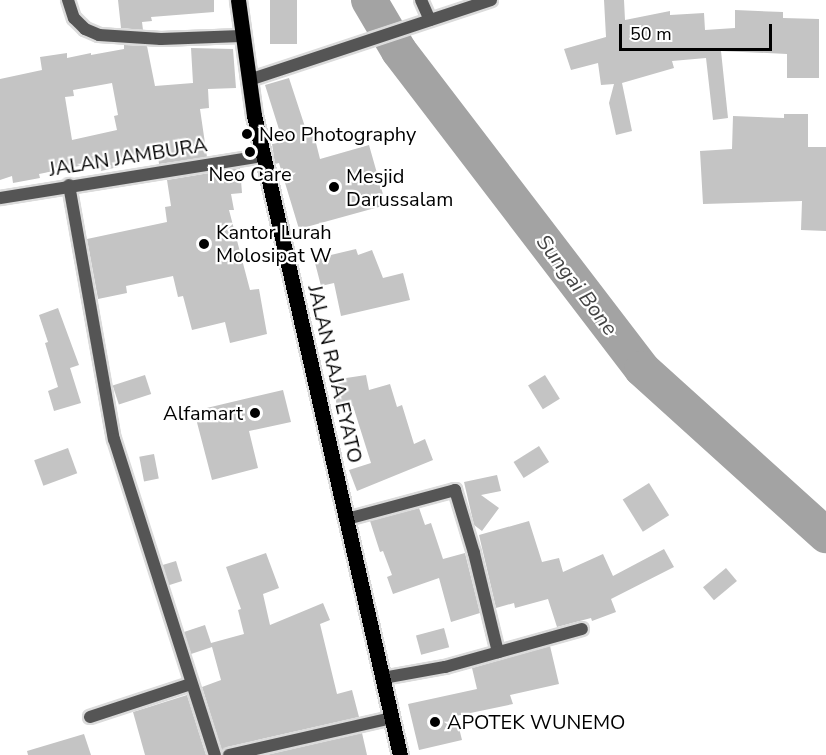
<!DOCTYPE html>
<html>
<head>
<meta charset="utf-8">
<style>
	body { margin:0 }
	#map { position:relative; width:826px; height:755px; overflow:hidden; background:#fff; font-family:"Nunito Sans",sans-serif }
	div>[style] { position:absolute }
	.river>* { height:36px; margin:-18px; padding:0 18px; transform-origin:18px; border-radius:18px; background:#a3a3a3 }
	.building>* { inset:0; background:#c4c4c4; transform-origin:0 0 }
	.roads { filter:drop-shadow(2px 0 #dbdbdb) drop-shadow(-2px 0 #dbdbdb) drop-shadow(0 2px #dbdbdb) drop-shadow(0 -2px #dbdbdb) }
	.minor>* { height:12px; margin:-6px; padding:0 6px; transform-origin:6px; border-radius:6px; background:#555 }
	.primary>* { height:15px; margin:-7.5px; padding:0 7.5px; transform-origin:7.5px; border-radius:7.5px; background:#000 }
	.dots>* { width:16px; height:16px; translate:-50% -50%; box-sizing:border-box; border:3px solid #fff; border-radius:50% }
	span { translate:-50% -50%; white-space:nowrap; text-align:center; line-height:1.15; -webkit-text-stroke:4.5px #fff; paint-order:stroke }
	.poi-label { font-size:20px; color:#000 }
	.left { translate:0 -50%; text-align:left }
	.right { translate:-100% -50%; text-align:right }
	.street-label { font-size:20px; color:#000 }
	.water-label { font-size:21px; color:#444; font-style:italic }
	.scale { position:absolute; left:619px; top:24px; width:153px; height:27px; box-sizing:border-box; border:3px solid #000; border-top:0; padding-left:8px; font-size:18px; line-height:21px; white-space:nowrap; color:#000; -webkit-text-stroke:4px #fff; paint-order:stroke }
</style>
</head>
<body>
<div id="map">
	<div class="river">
		<div style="left:369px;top:0;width:59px;rotate:59.5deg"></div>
		<div style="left:399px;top:51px;width:400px;rotate:52.6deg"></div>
		<div style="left:642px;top:369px;width:248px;rotate:42.1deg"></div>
	</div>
	<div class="building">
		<div style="clip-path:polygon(118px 0,214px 0,214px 12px,151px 17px,152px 21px,142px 22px,143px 30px,121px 28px)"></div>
		<div style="left:270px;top:0;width:27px;height:44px"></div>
		<div style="clip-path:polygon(604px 0,624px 0,625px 20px,670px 11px,670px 15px,704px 13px,705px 30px,735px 28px,735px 10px,783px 12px,783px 18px,819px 19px,819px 78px,787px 78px,787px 54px,721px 51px,728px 118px,713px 120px,706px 58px,672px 61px,674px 68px,622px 83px,632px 131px,616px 135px,609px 103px,614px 84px,601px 85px,598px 63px,571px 70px,564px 49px,606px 37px)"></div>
		<div style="clip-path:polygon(evenodd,124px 45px,147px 46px,155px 86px,193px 83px,191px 48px,233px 49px,236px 88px,208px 89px,209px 108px,200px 109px,207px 157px,159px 164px,158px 156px,117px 163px,118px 167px,101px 171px,99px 162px,39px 174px,40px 178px,13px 183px,12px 176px,0 180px,0 79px,42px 70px,40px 57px,67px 53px,67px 58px,91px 53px,91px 55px,124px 49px,124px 45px,112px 83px,118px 115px,114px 116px,117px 130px,72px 140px,65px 97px,74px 96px,73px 90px,112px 83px)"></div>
		<div style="clip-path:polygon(289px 78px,308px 136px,314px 135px,320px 159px,369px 145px,386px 205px,299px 229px,279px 163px,275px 164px,272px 144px,283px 142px,265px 85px)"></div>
		<div style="clip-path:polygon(784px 114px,808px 114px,808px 147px,826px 147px,826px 231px,801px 230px,802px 201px,703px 204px,700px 151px,732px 149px,733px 116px,784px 118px)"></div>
		<div style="clip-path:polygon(240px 168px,242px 193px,231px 194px,234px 210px,229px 210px,250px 290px,259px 289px,267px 334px,230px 343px,225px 322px,192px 330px,183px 296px,178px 297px,173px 276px,126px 286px,127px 293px,98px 299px,87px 239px,167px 222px,165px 207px,171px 206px,167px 180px)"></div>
		<div style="clip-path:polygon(356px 249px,358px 255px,372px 250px,383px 278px,403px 273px,410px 300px,341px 316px,334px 283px,321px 286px,314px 259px)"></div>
		<div style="clip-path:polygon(58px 308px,79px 365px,70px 368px,81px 403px,54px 411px,48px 391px,58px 387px,45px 343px,48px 342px,39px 315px)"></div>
		<div style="left:145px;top:375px;width:20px;height:34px;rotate:72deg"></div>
		<div style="clip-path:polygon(366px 375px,369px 390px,390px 384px,397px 407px,402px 405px,414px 444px,425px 439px,433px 460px,357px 491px,349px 470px,371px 463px,353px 406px,337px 408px,333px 380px)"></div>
		<div style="left:545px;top:375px;width:28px;height:20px;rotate:58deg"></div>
		<div style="clip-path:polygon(283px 390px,291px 422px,249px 431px,258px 468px,212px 480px,194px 411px)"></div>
		<div style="left:539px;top:446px;width:19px;height:30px;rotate:58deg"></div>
		<div style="left:68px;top:448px;width:27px;height:36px;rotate:70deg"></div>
		<div style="left:154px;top:454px;width:25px;height:15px;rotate:79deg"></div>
		<div style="clip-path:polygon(497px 475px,501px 491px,481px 495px,499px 508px,482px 531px,474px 525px,464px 482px)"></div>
		<div style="left:649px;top:483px;width:38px;height:31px;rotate:58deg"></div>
		<div style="clip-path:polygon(419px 508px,425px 525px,431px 523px,443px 559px,465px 553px,480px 613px,451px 622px,439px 578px,393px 594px,387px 577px,392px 575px,383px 551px,380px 552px,370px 521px)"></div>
		<div style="clip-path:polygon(529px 521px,542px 562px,559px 558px,563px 572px,603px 554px,613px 576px,664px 549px,674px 567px,611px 599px,616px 612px,592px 621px,591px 618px,557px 627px,548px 599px,515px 608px,514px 603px,496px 608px,479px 535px)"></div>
		<div style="clip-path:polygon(266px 553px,279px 588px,263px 594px,270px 625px,323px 603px,330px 620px,320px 624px,337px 694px,352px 690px,359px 717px,227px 747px,222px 751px,202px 687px,221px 680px,212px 647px,191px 654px,184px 632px,205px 625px,211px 643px,244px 634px,238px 610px,241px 609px,226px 567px)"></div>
		<div style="left:176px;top:561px;width:21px;height:14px;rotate:73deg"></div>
		<div style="left:726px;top:568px;width:17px;height:30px;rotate:50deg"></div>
		<div style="left:444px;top:628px;width:20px;height:29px;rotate:75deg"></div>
		<div style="clip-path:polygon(550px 646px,559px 684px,510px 695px,513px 704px,456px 716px,462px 740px,419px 750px,408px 704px,477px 689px,472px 668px)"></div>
		<div style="clip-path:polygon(187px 695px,206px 755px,145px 755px,133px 712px)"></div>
		<div style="clip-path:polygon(362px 733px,367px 755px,266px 755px)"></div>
		<div style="clip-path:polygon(84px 734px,91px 755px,28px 755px,27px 751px)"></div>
	</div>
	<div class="roads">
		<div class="minor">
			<div style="left:68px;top:0;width:19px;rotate:72deg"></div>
			<div style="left:74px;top:18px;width:16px;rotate:45deg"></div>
			<div style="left:85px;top:29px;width:15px;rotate:23deg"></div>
			<div style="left:99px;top:35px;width:62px;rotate:3.7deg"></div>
			<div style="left:161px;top:39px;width:80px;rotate:-2.1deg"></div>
			<div style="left:421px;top:0;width:22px;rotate:66deg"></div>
			<div style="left:249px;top:80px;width:255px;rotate:-18.3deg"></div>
			<div style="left:69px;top:185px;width:258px;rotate:80deg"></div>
			<div style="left:114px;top:439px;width:332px;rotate:72.3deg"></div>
			<div style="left:0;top:198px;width:266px;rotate:-9.1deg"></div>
			<div style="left:347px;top:519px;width:112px;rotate:-15deg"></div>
			<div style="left:455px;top:490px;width:66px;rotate:73.2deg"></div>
			<div style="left:474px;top:553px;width:102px;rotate:76.4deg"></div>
			<div style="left:383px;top:678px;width:63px;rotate:-10.1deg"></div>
			<div style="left:445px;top:667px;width:142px;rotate:-15.5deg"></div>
			<div style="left:90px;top:717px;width:106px;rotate:-18.1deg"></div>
			<div style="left:229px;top:755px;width:167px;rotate:-12.8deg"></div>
		</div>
		<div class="primary">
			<div style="left:238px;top:0;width:116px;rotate:82.1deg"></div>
			<div style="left:254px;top:115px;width:656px;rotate:77.15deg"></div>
		</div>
	</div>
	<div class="dots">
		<div style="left:247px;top:134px;background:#000"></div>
		<div style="left:250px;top:152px;background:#000"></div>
		<div style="left:334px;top:187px;background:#000"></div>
		<div style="left:204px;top:244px;background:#000"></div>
		<div style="left:255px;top:413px;background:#000"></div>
		<div style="left:435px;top:722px;background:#000"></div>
	</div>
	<div class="poi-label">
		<span class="left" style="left:259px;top:134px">Neo Photography</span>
		<span style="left:250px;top:174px">Neo Care</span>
		<span class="left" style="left:346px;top:188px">Mesjid<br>Darussalam</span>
		<span class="left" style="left:216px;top:244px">Kantor Lurah<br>Molosipat W</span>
		<span class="right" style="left:243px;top:413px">Alfamart</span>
		<span class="left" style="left:447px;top:722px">APOTEK WUNEMO</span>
	</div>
	<div class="street-label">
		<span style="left:128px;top:157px;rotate:-9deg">JALAN JAMBURA</span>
		<span style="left:335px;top:374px;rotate:77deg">JALAN RAJA EYATO</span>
	</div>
	<div class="water-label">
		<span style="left:577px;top:285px;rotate:53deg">Sungai Bone</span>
	</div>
	<div class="scale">50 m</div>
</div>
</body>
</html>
